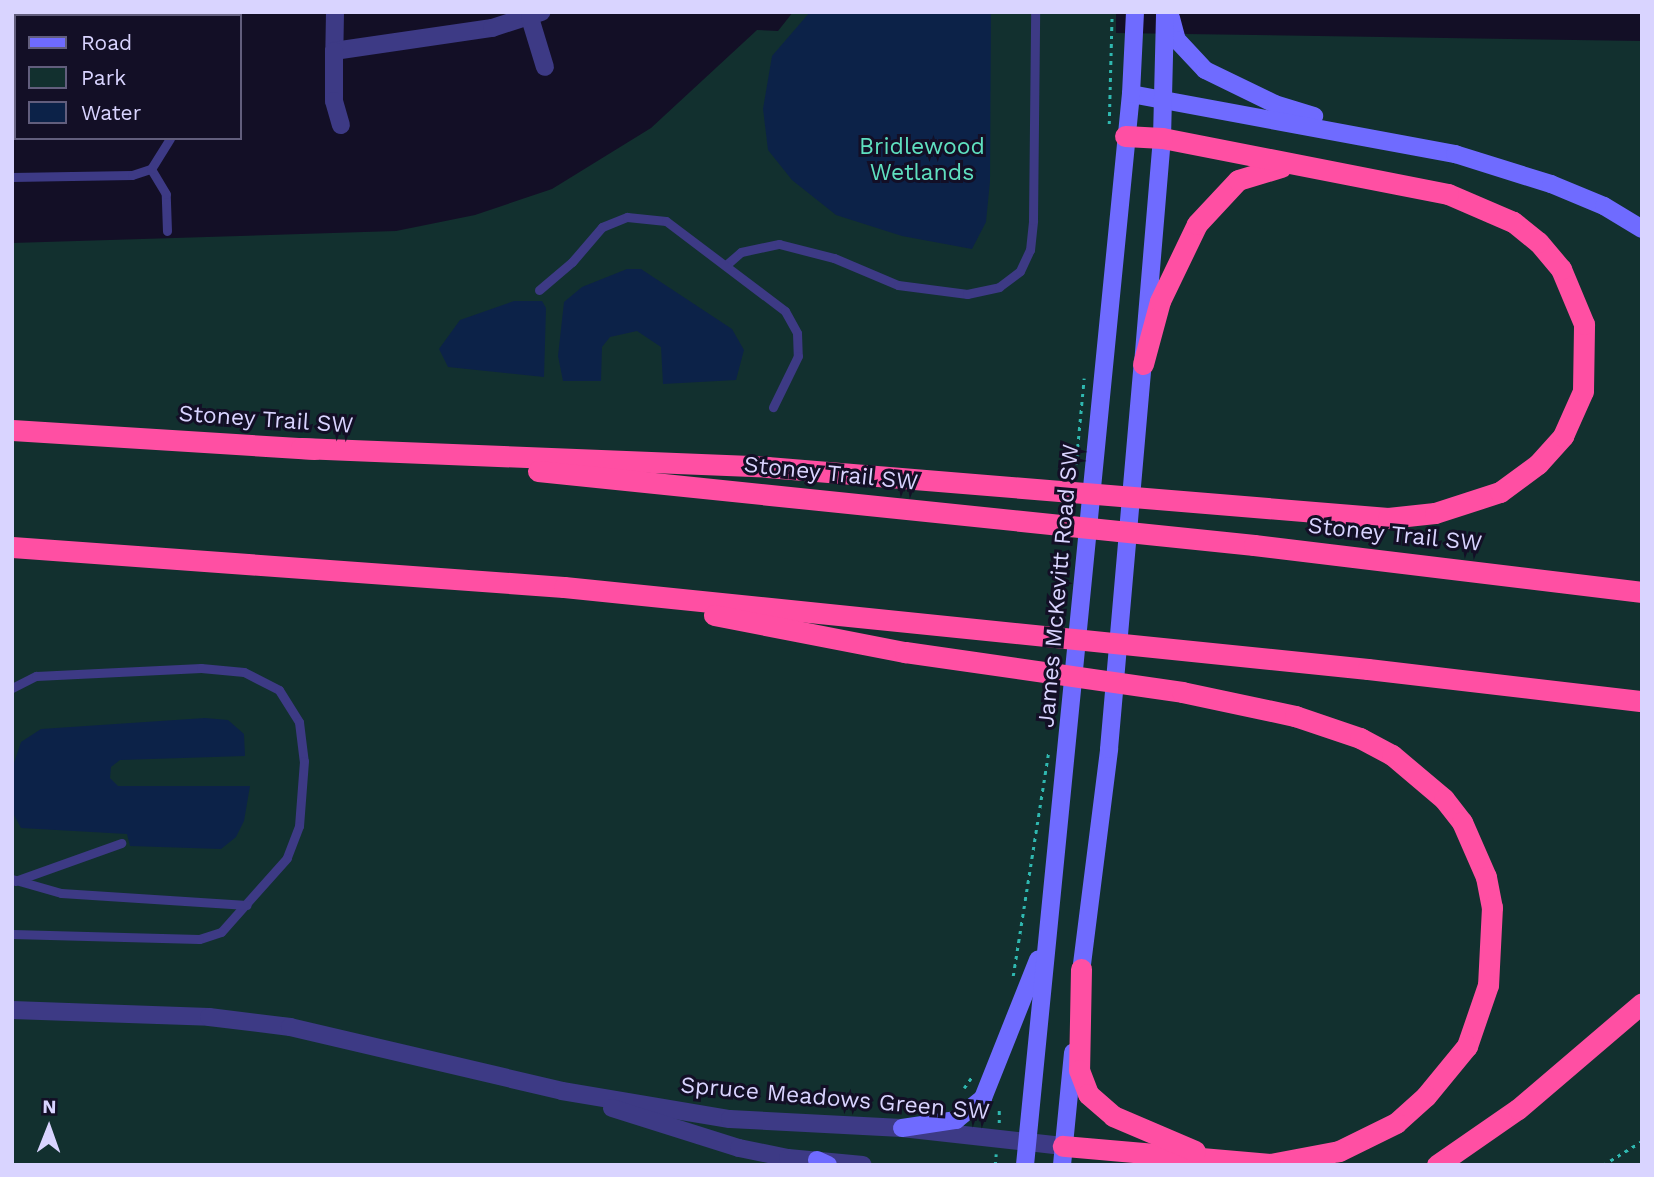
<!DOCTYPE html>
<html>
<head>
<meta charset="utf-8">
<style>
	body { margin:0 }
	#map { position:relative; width:1654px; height:1177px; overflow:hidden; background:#130f26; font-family:"Work Sans",sans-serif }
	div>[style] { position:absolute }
	.green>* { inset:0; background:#12302f }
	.water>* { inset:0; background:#0c2248 }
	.path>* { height:2.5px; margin-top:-1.25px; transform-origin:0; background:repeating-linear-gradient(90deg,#2fb8b0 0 3.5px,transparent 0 8.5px) }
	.service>* { height:9px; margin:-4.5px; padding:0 4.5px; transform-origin:4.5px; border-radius:4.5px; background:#3d3a85 }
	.minor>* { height:18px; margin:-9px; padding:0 9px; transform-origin:9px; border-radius:9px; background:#3d3a85 }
	.tertiary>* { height:18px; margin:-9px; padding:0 9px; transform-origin:9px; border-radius:9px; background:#3d3a85 }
	.secondary>* { height:18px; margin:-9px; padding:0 9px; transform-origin:9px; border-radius:9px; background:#6f6bff }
	.motorway>* { height:21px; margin:-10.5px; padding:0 10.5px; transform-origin:10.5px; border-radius:10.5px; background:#ff4fa3 }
	span { translate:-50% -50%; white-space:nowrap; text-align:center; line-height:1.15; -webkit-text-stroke:6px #130f26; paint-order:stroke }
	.park-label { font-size:23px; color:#5fe0c0 }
	.street-label { font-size:23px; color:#d9d4ff }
	.frame { position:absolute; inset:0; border:14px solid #d9d4ff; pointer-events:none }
	.legend { position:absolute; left:14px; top:14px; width:228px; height:126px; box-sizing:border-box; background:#130f26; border:2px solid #625e7d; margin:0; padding:9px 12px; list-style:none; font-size:21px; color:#d9d4ff }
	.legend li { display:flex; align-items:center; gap:14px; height:35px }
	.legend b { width:35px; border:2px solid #625e7d }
	.north { position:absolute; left:14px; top:1093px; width:70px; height:70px; -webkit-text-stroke:5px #130f26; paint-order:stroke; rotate:1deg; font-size:19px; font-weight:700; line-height:28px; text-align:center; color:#d9d4ff }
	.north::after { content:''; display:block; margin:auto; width:24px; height:32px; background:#d9d4ff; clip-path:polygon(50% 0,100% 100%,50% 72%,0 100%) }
</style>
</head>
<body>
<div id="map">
	<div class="green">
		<div style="clip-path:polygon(793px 12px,1116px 12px,1116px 33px,1642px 41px,1642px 1165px,12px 1165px,12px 243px,396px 231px,475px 215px,552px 189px,651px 128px,757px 30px,778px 31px)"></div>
	</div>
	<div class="water">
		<div style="clip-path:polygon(810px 12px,991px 12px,990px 181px,986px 222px,972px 249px,902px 236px,836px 215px,792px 180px,768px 150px,763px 109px,772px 56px)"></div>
		<div style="clip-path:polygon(627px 269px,641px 269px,732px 329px,744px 350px,736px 380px,663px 384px,661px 347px,637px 331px,610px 337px,602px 347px,601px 381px,563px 381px,558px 356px,564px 302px,582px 287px)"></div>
		<div style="clip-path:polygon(514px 301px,542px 301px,546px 308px,544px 377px,448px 367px,439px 349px,460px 320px)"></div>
		<div style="clip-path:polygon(205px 718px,228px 720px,244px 734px,245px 756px,120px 760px,111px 767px,110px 778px,118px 786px,250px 786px,244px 821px,236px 837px,221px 849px,130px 846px,127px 834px,21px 828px,12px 811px,14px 763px,21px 742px,41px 729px)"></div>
	</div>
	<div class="path">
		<div style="left:1109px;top:124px;width:112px;rotate:-88.5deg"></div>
		<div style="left:1075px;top:473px;width:95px;rotate:-84.6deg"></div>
		<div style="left:1013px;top:976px;width:225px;rotate:-81deg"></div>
		<div style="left:964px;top:1088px;width:16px;rotate:-55deg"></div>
		<div style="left:999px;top:1123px;width:16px;rotate:-90deg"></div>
		<div style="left:995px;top:1165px;width:11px;rotate:-85deg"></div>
		<div style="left:1603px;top:1165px;width:46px;rotate:-31.6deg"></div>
	</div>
	<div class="service">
		<div style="left:168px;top:16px;width:4px;rotate:-90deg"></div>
		<div style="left:12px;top:58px;width:4px;rotate:-14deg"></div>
		<div style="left:12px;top:177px;width:120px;rotate:-1deg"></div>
		<div style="left:132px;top:175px;width:20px;rotate:-18deg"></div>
		<div style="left:167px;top:231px;width:37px;rotate:-92deg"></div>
		<div style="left:166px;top:194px;width:29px;rotate:-121deg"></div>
		<div style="left:151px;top:169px;width:36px;rotate:-58deg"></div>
		<div style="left:726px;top:265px;width:20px;rotate:-41deg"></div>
		<div style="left:741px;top:252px;width:39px;rotate:-12deg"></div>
		<div style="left:779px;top:244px;width:57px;rotate:14.3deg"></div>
		<div style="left:834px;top:258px;width:69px;rotate:22.9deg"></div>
		<div style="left:898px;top:285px;width:70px;rotate:7.4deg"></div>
		<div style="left:967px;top:294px;width:33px;rotate:-12deg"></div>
		<div style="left:999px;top:287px;width:26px;rotate:-37deg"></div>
		<div style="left:1020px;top:271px;width:23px;rotate:-65deg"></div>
		<div style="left:1030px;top:250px;width:30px;rotate:-84deg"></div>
		<div style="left:1033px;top:220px;width:208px;rotate:-89.4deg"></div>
		<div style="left:539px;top:290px;width:43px;rotate:-40.3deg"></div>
		<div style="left:572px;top:262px;width:46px;rotate:-49.4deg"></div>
		<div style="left:602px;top:227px;width:27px;rotate:-22deg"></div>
		<div style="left:627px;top:217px;width:39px;rotate:6deg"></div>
		<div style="left:666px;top:221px;width:149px;rotate:37.1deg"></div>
		<div style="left:785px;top:311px;width:25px;rotate:61deg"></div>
		<div style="left:797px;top:333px;width:23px;rotate:88deg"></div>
		<div style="left:798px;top:356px;width:57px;rotate:116.1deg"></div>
		<div style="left:12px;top:688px;width:27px;rotate:-27deg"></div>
		<div style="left:36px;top:676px;width:165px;rotate:-2.8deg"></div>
		<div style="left:201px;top:668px;width:43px;rotate:5.3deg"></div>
		<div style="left:244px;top:672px;width:39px;rotate:27deg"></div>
		<div style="left:279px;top:690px;width:38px;rotate:58deg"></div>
		<div style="left:299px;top:722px;width:39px;rotate:83deg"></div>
		<div style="left:304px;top:761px;width:65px;rotate:94.4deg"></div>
		<div style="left:299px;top:826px;width:34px;rotate:111deg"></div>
		<div style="left:287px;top:858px;width:99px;rotate:131.7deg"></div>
		<div style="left:221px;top:932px;width:23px;rotate:162deg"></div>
		<div style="left:199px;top:939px;width:187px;rotate:-178.5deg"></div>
		<div style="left:12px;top:879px;width:51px;rotate:15.9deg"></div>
		<div style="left:61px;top:893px;width:186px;rotate:3.7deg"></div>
		<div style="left:15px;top:881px;width:113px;rotate:-19.7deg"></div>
	</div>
	<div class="minor">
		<div style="left:335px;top:12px;width:39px;rotate:91deg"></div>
		<div style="left:334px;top:51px;width:160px;rotate:-8.3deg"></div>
		<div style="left:492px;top:28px;width:52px;rotate:-18.1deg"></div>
		<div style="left:530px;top:18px;width:51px;rotate:73deg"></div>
		<div style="left:334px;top:51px;width:50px;rotate:90deg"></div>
		<div style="left:334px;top:101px;width:25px;rotate:74deg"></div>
	</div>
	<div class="tertiary">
		<div style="left:12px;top:1010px;width:197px;rotate:2deg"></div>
		<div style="left:209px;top:1017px;width:82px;rotate:7deg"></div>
		<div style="left:290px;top:1027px;width:279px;rotate:13.2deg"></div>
		<div style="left:562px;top:1091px;width:170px;rotate:9.5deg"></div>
		<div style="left:730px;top:1119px;width:172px;rotate:3deg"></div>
		<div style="left:902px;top:1128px;width:162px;rotate:6.4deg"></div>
		<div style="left:612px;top:1108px;width:133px;rotate:17.5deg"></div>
		<div style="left:739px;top:1148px;width:50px;rotate:11.5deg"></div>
		<div style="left:788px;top:1158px;width:75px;rotate:5.3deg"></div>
	</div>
	<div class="secondary">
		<div style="left:1171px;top:18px;width:23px;rotate:75deg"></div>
		<div style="left:1177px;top:40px;width:41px;rotate:47deg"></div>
		<div style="left:1205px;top:70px;width:78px;rotate:25.9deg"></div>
		<div style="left:1275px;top:104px;width:41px;rotate:17.1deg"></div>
		<div style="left:1131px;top:94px;width:330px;rotate:10.5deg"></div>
		<div style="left:1455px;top:154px;width:101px;rotate:17.4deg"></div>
		<div style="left:1551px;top:184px;width:57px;rotate:22.5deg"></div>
		<div style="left:1604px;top:206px;width:44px;rotate:31.2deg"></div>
		<div style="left:1080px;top:980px;width:233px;rotate:-82.8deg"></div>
		<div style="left:1109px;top:749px;width:386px;rotate:-85deg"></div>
		<div style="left:1143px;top:364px;width:227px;rotate:-85.2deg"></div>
		<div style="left:1162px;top:138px;width:126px;rotate:-88.6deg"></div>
		<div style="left:902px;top:1128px;width:55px;rotate:-8.4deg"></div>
		<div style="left:956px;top:1120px;width:35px;rotate:-39deg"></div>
		<div style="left:983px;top:1098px;width:149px;rotate:-68.3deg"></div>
		<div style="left:817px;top:1160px;width:12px;rotate:24deg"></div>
		<div style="left:1025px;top:1165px;width:1076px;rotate:-84.35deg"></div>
		<div style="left:1131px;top:94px;width:82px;rotate:-87.2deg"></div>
		<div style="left:1062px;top:1165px;width:113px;rotate:-84.4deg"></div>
	</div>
	<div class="motorway">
		<div style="left:1143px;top:364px;width:65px;rotate:-74.9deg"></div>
		<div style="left:1160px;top:301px;width:85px;rotate:-64.3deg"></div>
		<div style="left:1197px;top:224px;width:60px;rotate:-47deg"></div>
		<div style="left:1238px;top:180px;width:45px;rotate:-16.8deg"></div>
		<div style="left:12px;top:430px;width:303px;rotate:3.6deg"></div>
		<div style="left:301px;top:448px;width:466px;rotate:2.3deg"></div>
		<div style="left:767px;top:467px;width:623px;rotate:4.69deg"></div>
		<div style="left:1388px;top:518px;width:47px;rotate:-6.1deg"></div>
		<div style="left:1435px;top:513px;width:68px;rotate:-17.9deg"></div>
		<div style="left:1500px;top:492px;width:47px;rotate:-36.4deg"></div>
		<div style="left:1538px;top:464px;width:38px;rotate:-48deg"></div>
		<div style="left:1563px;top:436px;width:49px;rotate:-66deg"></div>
		<div style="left:1583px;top:391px;width:67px;rotate:-89.1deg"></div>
		<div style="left:1584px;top:324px;width:60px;rotate:-112.7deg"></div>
		<div style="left:1561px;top:269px;width:35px;rotate:-130deg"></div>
		<div style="left:1538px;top:242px;width:32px;rotate:-141deg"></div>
		<div style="left:1513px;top:222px;width:71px;rotate:-156.7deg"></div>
		<div style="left:1448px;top:194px;width:291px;rotate:-168.9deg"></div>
		<div style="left:1162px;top:138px;width:37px;rotate:-177deg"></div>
		<div style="left:538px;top:471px;width:720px;rotate:5.9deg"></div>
		<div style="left:1254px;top:545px;width:391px;rotate:6.9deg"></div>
		<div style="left:12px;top:547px;width:553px;rotate:4.14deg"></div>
		<div style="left:564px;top:587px;width:808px;rotate:5.82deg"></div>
		<div style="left:1368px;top:669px;width:276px;rotate:6.7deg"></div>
		<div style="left:714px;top:615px;width:195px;rotate:11deg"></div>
		<div style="left:905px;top:652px;width:280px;rotate:8.2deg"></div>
		<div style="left:1182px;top:692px;width:116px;rotate:12deg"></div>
		<div style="left:1295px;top:716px;width:69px;rotate:18.7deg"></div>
		<div style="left:1360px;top:738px;width:36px;rotate:28deg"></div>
		<div style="left:1392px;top:755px;width:68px;rotate:40.2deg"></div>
		<div style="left:1444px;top:799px;width:29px;rotate:52deg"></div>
		<div style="left:1462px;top:822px;width:60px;rotate:66.4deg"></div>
		<div style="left:1486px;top:877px;width:31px;rotate:79deg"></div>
		<div style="left:1492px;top:907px;width:78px;rotate:92.9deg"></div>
		<div style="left:1488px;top:985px;width:65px;rotate:109deg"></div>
		<div style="left:1467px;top:1046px;width:65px;rotate:129.4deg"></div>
		<div style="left:1426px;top:1096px;width:40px;rotate:138deg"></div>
		<div style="left:1396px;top:1123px;width:64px;rotate:153.8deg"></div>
		<div style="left:1339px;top:1151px;width:70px;rotate:169.3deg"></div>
		<div style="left:1270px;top:1164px;width:208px;rotate:-175deg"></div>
		<div style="left:1081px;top:969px;width:101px;rotate:91.1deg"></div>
		<div style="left:1079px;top:1070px;width:26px;rotate:69deg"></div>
		<div style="left:1088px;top:1094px;width:33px;rotate:41deg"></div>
		<div style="left:1113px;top:1116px;width:89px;rotate:23.1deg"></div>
		<div style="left:1437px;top:1165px;width:98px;rotate:-34.7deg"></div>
		<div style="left:1518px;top:1109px;width:163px;rotate:-40.5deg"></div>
	</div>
	<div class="park-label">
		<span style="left:922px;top:160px">Bridlewood<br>Wetlands</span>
	</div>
	<div class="street-label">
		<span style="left:266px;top:420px;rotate:4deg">Stoney Trail SW</span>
		<span style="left:831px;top:474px;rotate:6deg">Stoney Trail SW</span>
		<span style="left:1395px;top:535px;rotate:6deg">Stoney Trail SW</span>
		<span style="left:1059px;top:586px;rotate:-85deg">James McKevitt Road SW</span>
		<span style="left:835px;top:1099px;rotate:5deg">Spruce Meadows Green SW</span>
	</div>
	<div class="frame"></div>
	<ul class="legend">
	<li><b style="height:9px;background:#6f6bff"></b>Road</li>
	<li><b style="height:19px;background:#12302f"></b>Park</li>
	<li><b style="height:19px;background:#0c2248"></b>Water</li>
	</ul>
	<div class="north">N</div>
</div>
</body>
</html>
